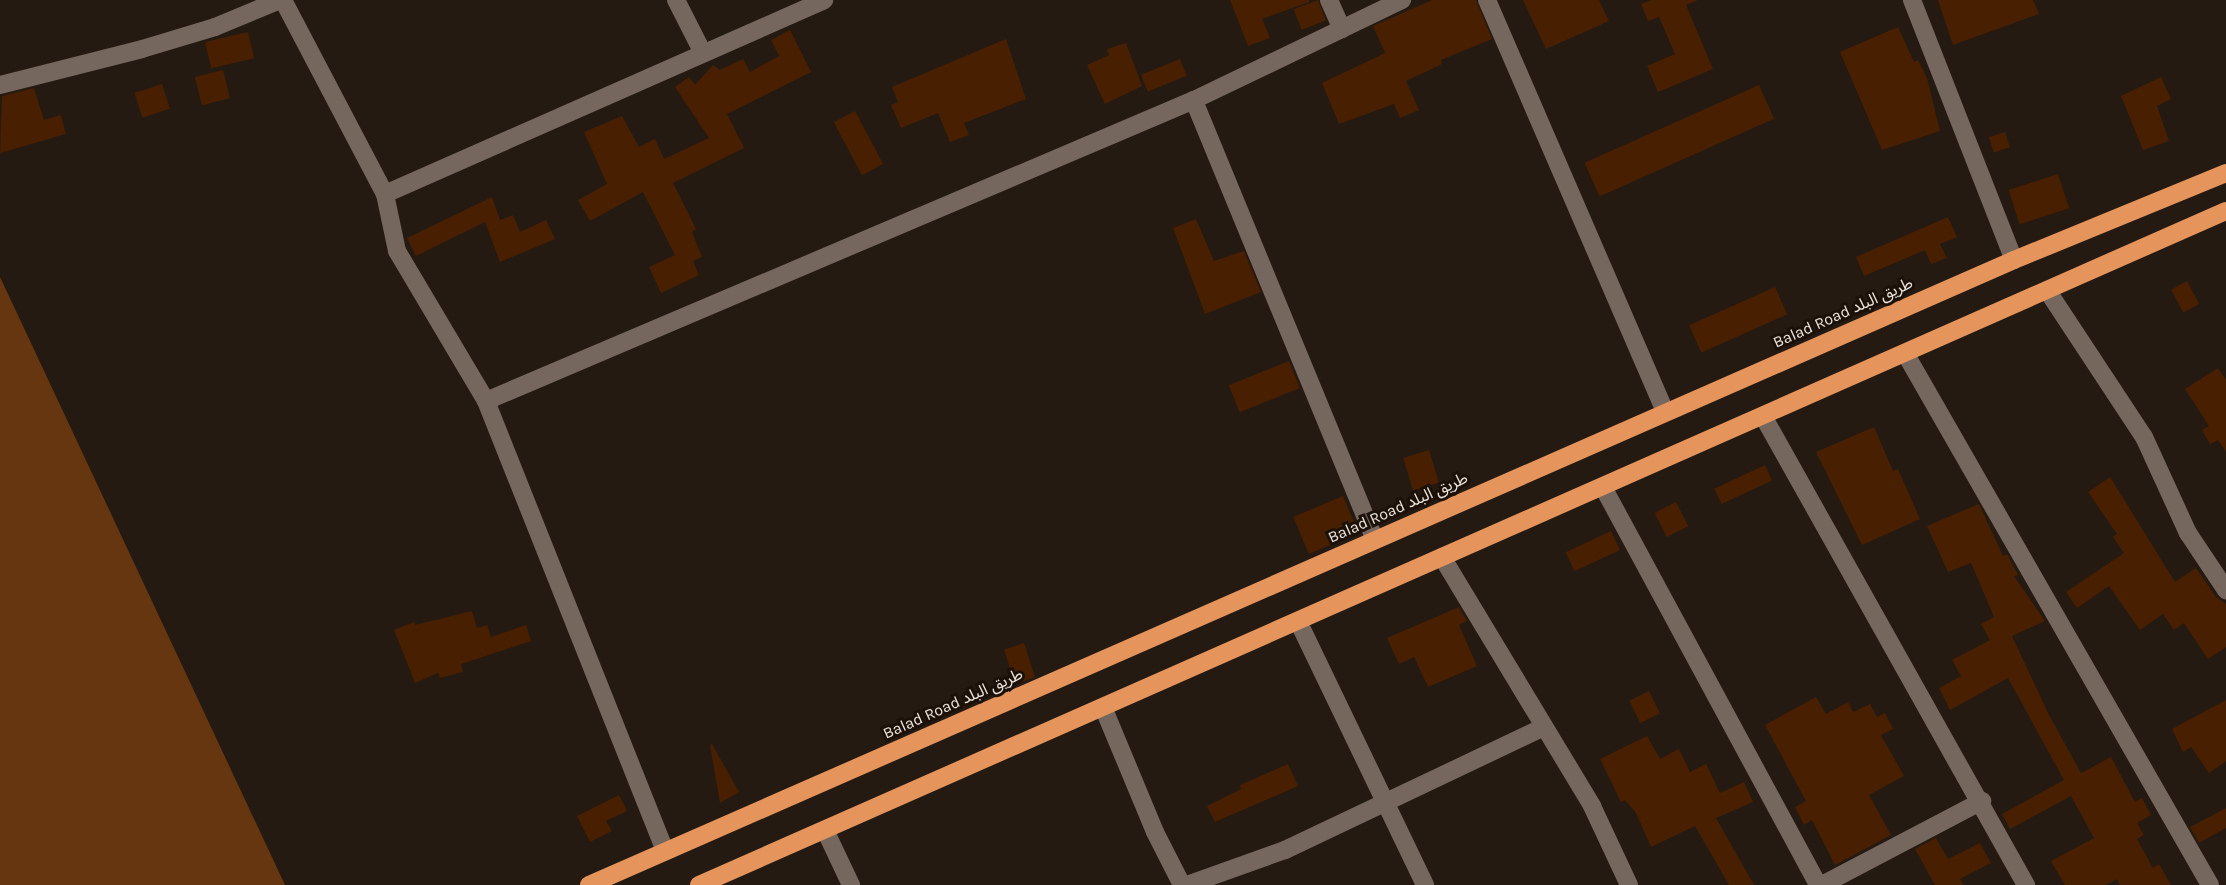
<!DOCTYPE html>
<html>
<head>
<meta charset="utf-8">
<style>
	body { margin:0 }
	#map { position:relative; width:2226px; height:885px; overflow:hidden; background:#251a12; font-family:Karla,"Noto Sans Arabic",sans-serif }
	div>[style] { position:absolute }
	.green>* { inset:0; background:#653610 }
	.building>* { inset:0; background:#481f00; transform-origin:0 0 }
	.minor>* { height:18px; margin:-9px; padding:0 9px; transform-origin:9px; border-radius:9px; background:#75675e }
	.highway>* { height:18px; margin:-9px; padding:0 9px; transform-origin:9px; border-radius:9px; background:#e5945b }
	span { translate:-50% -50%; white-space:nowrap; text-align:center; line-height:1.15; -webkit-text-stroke:6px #1c1109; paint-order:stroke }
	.street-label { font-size:16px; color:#ece4df }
</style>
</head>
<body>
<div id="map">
	<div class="green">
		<div style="clip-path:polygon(0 277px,285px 885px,0 885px)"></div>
	</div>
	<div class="building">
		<div style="clip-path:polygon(1230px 0,1309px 0,1309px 2px,1262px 19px,1270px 38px,1248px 46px)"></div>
		<div style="left:1318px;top:0;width:22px;height:26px;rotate:69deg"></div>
		<div style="clip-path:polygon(1432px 0,1476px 0,1492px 39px,1441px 60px,1442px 64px,1406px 81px,1419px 110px,1400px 118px,1394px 104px,1339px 124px,1322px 83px,1385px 53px,1373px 26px)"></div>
		<div style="clip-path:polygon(1523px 0,1599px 0,1609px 21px,1546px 49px)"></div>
		<div style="clip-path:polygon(1651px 0,1698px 0,1686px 5px,1713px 69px,1658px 92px,1647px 66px,1675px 54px,1659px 17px,1648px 21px,1641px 4px)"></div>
		<div style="clip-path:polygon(1938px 0,2033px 0,2039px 14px,1953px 45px)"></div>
		<div style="clip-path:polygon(1898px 27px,1914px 62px,1918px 60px,1927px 78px,1940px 131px,1882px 150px,1840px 52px)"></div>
		<div style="clip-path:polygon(790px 30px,811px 72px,727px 114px,744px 148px,673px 183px,696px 229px,692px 232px,702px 257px,693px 261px,699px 275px,661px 293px,649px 267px,675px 255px,643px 192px,590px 221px,578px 200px,607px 184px,584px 132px,622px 116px,639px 147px,655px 139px,664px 159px,709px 138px,675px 87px,689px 77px,695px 85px,713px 65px,720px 70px,743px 59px,750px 72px,779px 56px,771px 40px)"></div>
		<div style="left:248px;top:32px;width:27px;height:44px;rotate:77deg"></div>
		<div style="clip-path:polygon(1006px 39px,1026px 99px,964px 123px,969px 135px,950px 142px,938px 113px,901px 128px,891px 105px,898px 102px,892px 87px)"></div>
		<div style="clip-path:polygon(1126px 43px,1142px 86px,1105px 104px,1087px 65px,1109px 55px,1107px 49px)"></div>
		<div style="left:1180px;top:59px;width:18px;height:42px;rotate:68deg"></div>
		<div style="left:223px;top:70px;width:29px;height:29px;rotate:76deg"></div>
		<div style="clip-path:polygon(2161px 77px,2171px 99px,2157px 106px,2169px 141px,2143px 150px,2121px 96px)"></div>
		<div style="left:162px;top:84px;width:26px;height:29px;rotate:72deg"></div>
		<div style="left:1759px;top:85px;width:37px;height:191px;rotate:66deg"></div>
		<div style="clip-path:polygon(34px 88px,44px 120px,61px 115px,66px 134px,0 153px,2px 96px)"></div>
		<div style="left:855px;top:111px;width:60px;height:24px;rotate:62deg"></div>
		<div style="left:2005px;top:132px;width:16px;height:17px;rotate:72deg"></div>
		<div style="left:2058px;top:174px;width:36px;height:52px;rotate:72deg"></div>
		<div style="clip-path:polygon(492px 197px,500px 220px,513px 215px,520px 232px,546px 220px,555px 239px,500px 262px,485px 222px,416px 256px,407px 238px)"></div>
		<div style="clip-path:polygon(1948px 217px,1957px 237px,1940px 244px,1947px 258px,1931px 264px,1925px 250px,1864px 276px,1856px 257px)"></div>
		<div style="clip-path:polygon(1196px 219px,1214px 261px,1244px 251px,1261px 292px,1205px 314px,1173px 228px)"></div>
		<div style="left:2187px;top:281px;width:26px;height:18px;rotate:62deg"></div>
		<div style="left:1775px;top:287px;width:30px;height:94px;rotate:66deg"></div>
		<div style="left:1289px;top:361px;width:29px;height:65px;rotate:68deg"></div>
		<div style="clip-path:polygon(2218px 368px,2226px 380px,2226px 452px,2218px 440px,2210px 444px,2202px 430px,2209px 426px,2185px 389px)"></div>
		<div style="clip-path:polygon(1874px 427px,1893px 471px,1898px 469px,1920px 519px,1862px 545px,1816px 452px)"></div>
		<div style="left:1429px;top:450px;width:34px;height:27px;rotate:73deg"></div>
		<div style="left:1765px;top:465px;width:17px;height:56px;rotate:65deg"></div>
		<div style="clip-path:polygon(2110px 477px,2175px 582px,2196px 568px,2216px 597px,2226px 604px,2226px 647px,2208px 659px,2184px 623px,2174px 630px,2163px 614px,2140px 630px,2109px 586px,2077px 608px,2066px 592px,2124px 553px,2113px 537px,2117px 534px,2088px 492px)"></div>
		<div style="left:1343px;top:496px;width:40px;height:54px;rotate:67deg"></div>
		<div style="left:1676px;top:502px;width:27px;height:24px;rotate:63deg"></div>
		<div style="clip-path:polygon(1979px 504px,2003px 556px,2007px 554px,2018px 575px,2014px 576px,2045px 621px,2012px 636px,2049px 715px,2081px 773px,2111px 757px,2135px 802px,2142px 798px,2151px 815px,2137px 823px,2144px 835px,2137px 839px,2153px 868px,2159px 864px,2171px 885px,2120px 885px,2117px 879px,2106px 885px,2065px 885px,2051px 861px,2094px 838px,2071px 796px,2010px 829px,2002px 814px,2064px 780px,2008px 678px,1950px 710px,1939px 688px,1961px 676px,1952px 660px,1990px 640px,1981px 624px,1994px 617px,1971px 563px,1948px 572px,1927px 526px)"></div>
		<div style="left:1611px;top:531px;width:21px;height:50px;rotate:65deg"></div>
		<div style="clip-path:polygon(1459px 607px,1467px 621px,1459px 625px,1477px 666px,1428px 687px,1414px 657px,1399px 664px,1387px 638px)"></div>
		<div style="clip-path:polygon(472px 611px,477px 628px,487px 625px,491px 637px,526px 625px,531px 641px,461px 664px,463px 672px,440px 678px,438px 673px,415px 683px,394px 630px,414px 622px,415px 625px)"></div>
		<div style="left:1024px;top:643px;width:36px;height:21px;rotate:72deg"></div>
		<div style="left:1649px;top:691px;width:25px;height:22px;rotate:64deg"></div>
		<div style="clip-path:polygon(1816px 697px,1826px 714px,1848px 702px,1853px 712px,1870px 704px,1877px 717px,1885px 713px,1893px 729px,1881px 735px,1904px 776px,1869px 795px,1891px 835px,1835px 865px,1812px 820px,1804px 825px,1795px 807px,1806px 801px,1765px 725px)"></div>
		<div style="clip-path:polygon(2226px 700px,2226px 761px,2209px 773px,2191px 747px,2183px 752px,2172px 729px)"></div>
		<div style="clip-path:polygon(1647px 736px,1660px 759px,1679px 749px,1690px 772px,1706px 764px,1720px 793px,1744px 782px,1753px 802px,1716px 818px,1754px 885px,1729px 885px,1695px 826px,1651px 847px,1636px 813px,1625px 800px,1621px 802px,1600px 759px)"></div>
		<div style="clip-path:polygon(712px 744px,739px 792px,720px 803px,710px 745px)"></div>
		<div style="clip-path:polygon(1288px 764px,1298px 786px,1215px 822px,1207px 806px,1241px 789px,1240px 785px)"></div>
		<div style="clip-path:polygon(619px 795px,627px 811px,606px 821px,612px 831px,590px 842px,577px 816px)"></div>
		<div style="clip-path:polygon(2226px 808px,2226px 828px,2199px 843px,2190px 827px)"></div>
		<div style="clip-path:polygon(1936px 838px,1948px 859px,1980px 843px,1991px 863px,1960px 879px,1964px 885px,1935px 885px,1915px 849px)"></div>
	</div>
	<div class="minor">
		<div style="left:283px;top:0;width:219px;rotate:62.3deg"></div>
		<div style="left:385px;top:194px;width:58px;rotate:78.1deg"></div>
		<div style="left:397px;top:251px;width:174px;rotate:59.3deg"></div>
		<div style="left:486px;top:401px;width:484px;rotate:68.3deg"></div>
		<div style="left:676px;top:0;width:59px;rotate:63deg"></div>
		<div style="left:1329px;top:0;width:32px;rotate:66deg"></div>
		<div style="left:1487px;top:0;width:449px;rotate:66.6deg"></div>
		<div style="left:1912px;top:0;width:279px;rotate:68.6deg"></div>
		<div style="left:0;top:85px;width:146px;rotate:-14.2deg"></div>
		<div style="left:142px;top:49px;width:76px;rotate:-16.8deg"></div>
		<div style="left:215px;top:27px;width:70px;rotate:-22.6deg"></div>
		<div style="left:385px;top:194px;width:480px;rotate:-23.8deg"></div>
		<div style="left:2047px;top:290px;width:176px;rotate:56.6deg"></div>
		<div style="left:2144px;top:437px;width:106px;rotate:65.4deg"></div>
		<div style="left:2188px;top:533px;width:69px;rotate:56.3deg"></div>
		<div style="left:1905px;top:353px;width:613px;rotate:60.17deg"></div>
		<div style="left:486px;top:401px;width:769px;rotate:-23.03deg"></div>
		<div style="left:1763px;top:416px;width:538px;rotate:60.72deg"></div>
		<div style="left:1603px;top:487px;width:452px;rotate:61.6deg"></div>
		<div style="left:1375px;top:540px;width:476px;rotate:-112.4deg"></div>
		<div style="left:1194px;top:100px;width:231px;rotate:-25.7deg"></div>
		<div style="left:1442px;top:557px;width:291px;rotate:58.9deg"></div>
		<div style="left:1592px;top:806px;width:87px;rotate:64.9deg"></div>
		<div style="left:1298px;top:621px;width:293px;rotate:64.3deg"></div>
		<div style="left:1103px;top:707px;width:135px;rotate:67.4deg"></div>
		<div style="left:1155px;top:832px;width:59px;rotate:63deg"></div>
		<div style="left:825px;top:830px;width:61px;rotate:64.7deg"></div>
		<div style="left:1187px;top:885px;width:104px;rotate:-19.7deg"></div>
		<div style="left:1285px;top:850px;width:284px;rotate:-25.4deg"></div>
		<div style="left:1822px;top:885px;width:181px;rotate:-27.7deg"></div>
	</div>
	<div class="highway">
		<div style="left:589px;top:885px;width:1556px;rotate:-23.68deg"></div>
		<div style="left:2014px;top:260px;width:229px;rotate:-22.3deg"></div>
		<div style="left:699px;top:885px;width:1669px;rotate:-23.82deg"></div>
	</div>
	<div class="street-label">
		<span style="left:1843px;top:313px;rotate:-24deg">Balad Road طريق البلد</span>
		<span style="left:1398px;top:508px;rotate:-24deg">Balad Road طريق البلد</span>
		<span style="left:953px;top:704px;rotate:-24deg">Balad Road طريق البلد</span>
	</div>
</div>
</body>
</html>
